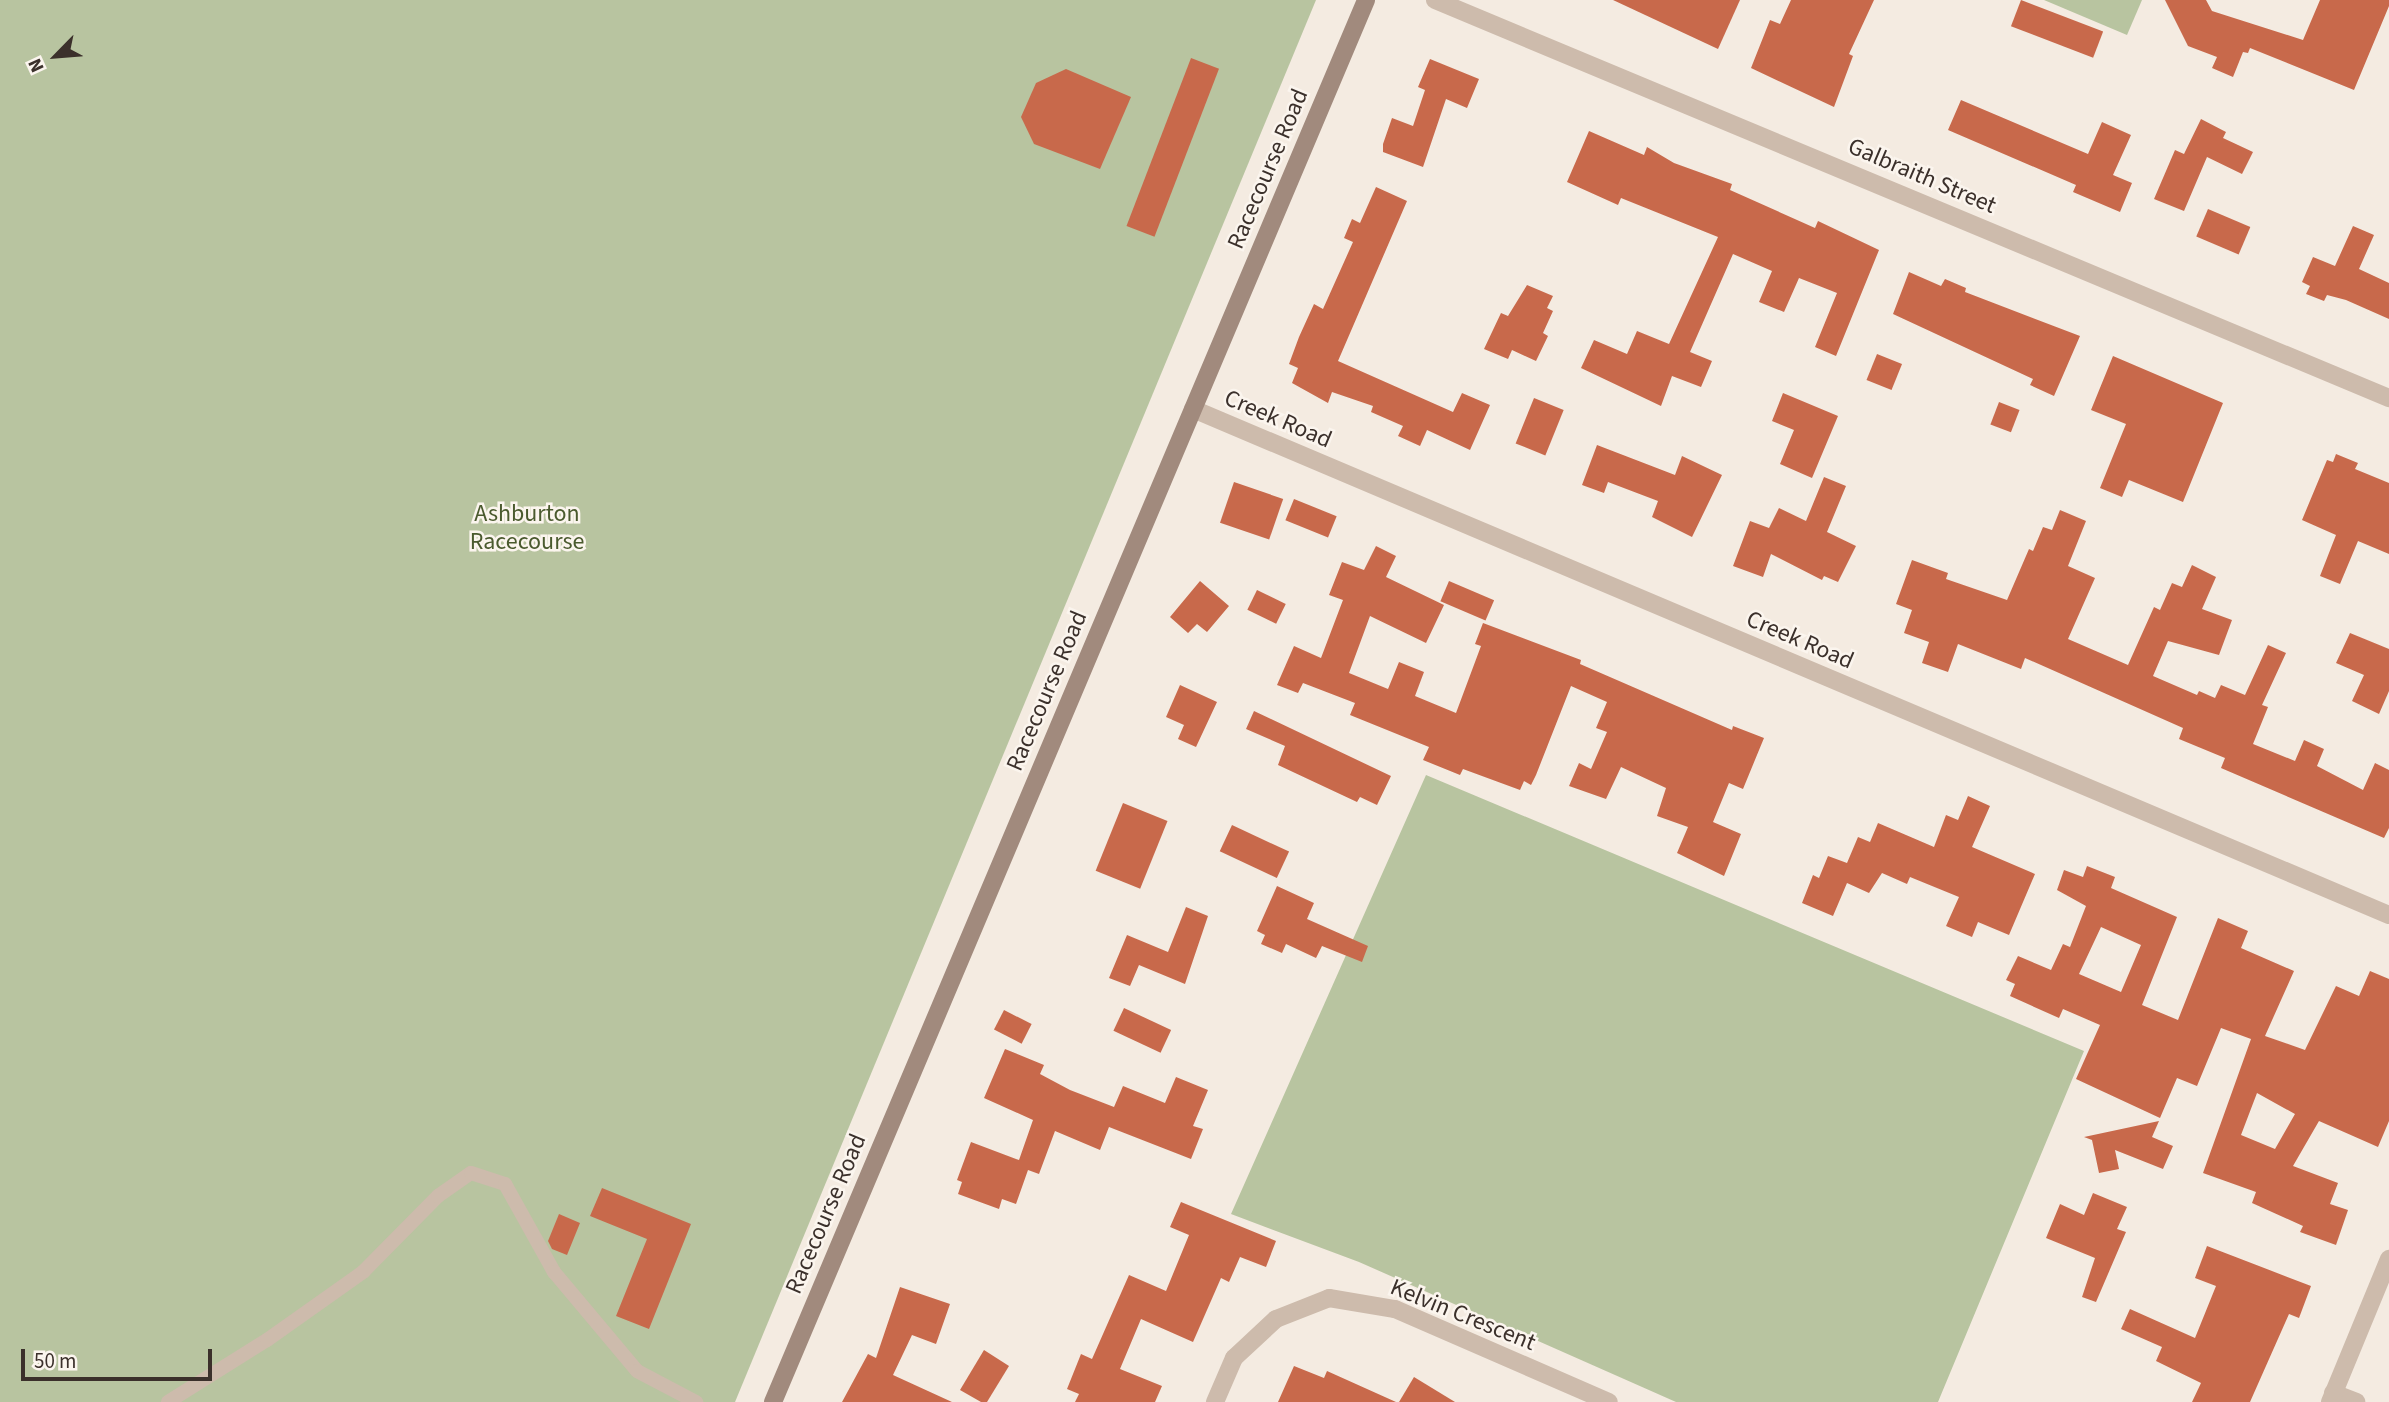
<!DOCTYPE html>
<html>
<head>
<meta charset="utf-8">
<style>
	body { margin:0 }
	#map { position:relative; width:2389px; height:1402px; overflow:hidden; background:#f4ebe1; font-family:"Source Sans 3",sans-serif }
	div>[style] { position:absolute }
	.green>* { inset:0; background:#b8c4a0 }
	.building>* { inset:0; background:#c8694b; transform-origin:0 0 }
	.lane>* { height:14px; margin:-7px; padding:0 7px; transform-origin:7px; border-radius:7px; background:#cdbbac }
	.street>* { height:18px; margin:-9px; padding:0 9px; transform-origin:9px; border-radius:9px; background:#cdbbac }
	.secondary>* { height:18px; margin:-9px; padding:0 9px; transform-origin:9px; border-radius:9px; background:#a18a7d }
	span { translate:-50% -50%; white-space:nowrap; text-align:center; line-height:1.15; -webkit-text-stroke:5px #fbf5ee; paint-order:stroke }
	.street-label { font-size:24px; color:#3b302b }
	.park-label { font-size:24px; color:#4a5a2e }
	.north { position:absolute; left:21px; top:21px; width:70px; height:70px; -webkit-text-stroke:5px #fbf5ee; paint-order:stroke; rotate:245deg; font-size:19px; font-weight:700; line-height:28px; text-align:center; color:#3b302b }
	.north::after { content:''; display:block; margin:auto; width:24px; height:32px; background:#3b302b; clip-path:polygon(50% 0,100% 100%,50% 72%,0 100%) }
	.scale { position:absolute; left:21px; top:1349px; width:191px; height:32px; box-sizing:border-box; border:4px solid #3b302b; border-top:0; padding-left:9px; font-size:21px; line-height:24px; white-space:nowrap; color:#3b302b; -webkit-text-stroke:5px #fbf5ee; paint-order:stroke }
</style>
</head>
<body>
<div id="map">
	<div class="green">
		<div style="clip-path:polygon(0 0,1316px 0,735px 1402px,0 1402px)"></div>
		<div style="clip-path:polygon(2044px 0,2142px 0,2127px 35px)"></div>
		<div style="clip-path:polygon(1426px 775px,2084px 1051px,1938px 1402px,1676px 1402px,1359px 1262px,1231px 1214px)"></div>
	</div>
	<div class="building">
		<div style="clip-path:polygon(1613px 0,1740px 0,1718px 49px)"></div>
		<div style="clip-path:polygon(1791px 0,1874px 0,1849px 54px,1853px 56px,1834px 107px,1751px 68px,1770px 20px,1780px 24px)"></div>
		<div style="left:2021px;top:0;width:88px;height:28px;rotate:21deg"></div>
		<div style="clip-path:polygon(2165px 0,2206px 0,2212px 11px,2303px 40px,2320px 0,2389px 0,2389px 6px,2354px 90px,2250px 48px,2248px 53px,2243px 52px,2233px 77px,2212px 68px,2217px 57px,2188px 46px)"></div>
		<div style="left:1191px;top:58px;width:30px;height:180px;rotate:21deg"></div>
		<div style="clip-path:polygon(1430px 59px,1479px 79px,1467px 108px,1446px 99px,1423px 167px,1383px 152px,1383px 144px,1392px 118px,1413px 126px,1425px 90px,1418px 87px)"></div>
		<div style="clip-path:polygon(1066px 69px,1131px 97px,1100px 169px,1034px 144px,1021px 117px,1036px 83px)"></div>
		<div style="clip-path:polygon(1961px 100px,2088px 154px,2102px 122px,2131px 135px,2113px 175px,2132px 183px,2120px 212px,2073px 192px,2076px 185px,1948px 130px)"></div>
		<div style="clip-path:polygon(2201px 119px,2226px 132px,2223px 138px,2253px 152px,2242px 174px,2207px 157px,2184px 211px,2154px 199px,2175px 150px,2184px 154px)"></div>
		<div style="clip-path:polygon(1589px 131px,1644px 155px,1647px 147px,1674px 163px,1732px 184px,1730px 190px,1815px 228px,1818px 221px,1879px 250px,1836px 356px,1815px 347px,1837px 293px,1799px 278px,1784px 312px,1759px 302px,1772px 271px,1733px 254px,1690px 352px,1712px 361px,1701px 387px,1672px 376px,1661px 406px,1581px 368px,1594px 340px,1627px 354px,1637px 331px,1669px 344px,1718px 237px,1621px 198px,1618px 205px,1567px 182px)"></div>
		<div style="clip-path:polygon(1376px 187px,1407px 201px,1338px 361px,1453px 412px,1462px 393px,1490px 405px,1470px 450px,1427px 430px,1420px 446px,1398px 436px,1403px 426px,1371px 412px,1373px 406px,1332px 392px,1328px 403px,1292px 383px,1298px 368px,1289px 364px,1299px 337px,1314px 304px,1323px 309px,1353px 242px,1344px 238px,1352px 219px,1360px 223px)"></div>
		<div style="left:2208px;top:209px;width:46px;height:30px;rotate:23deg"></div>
		<div style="clip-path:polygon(2353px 226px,2374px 235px,2359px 269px,2389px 283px,2389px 319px,2346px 300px,2327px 295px,2324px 301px,2306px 294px,2310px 286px,2302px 282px,2313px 257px,2335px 266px)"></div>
		<div style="clip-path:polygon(1909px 272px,1941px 286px,1945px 279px,1966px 288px,1965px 292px,2080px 336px,2054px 396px,2030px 385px,2033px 379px,1893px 314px)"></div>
		<div style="clip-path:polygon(1527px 285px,1553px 296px,1547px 308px,1553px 311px,1543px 333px,1548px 336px,1536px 361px,1512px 350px,1508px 359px,1484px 349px,1501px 313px,1508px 316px)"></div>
		<div style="left:1877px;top:354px;width:27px;height:28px;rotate:22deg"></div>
		<div style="clip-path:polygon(2113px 356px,2223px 403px,2183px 502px,2129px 480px,2122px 497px,2100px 488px,2126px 424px,2091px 410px)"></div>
		<div style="clip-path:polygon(1783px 393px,1838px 416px,1812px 478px,1780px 464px,1794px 430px,1772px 421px)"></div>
		<div style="left:1534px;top:398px;width:32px;height:49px;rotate:22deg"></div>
		<div style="left:1999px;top:402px;width:22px;height:24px;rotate:21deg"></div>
		<div style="clip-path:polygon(1597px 445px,1675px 475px,1682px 456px,1722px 475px,1692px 537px,1652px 517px,1658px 501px,1608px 482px,1604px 493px,1582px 485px)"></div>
		<div style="clip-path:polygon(2336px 454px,2358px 463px,2355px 469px,2389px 483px,2389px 554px,2358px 541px,2340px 584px,2320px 576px,2336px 535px,2302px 520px,2327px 460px,2333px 462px)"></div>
		<div style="clip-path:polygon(1824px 477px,1846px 486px,1827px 532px,1856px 546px,1838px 582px,1824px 576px,1822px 580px,1771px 554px,1763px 577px,1733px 566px,1750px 521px,1769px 528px,1779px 508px,1806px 521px)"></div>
		<div style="left:1234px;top:482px;width:52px;height:43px;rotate:19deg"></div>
		<div style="left:1294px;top:499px;width:46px;height:23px;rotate:22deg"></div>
		<div style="clip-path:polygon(2060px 510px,2086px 521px,2068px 566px,2095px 578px,2068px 639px,2128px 665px,2154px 607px,2160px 610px,2172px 583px,2182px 587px,2192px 565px,2216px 577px,2202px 609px,2232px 620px,2219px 655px,2168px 641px,2153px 676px,2197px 695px,2199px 691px,2215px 698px,2221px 685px,2245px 695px,2268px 645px,2286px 653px,2262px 705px,2268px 707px,2253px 744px,2295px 761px,2304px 740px,2324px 749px,2317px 766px,2363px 790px,2375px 763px,2389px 770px,2389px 828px,2384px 838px,2221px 768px,2225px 758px,2179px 739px,2183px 728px,2025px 658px,2021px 669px,1958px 644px,1948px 672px,1922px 663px,1929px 642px,1904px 633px,1912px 610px,1896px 604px,1912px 560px,1948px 573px,1946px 579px,2007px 600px,2029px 549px,2033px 551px,2043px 527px,2052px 530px)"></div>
		<div style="clip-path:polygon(1376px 546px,1396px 556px,1386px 577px,1444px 605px,1426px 643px,1370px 616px,1349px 673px,1388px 689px,1399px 662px,1424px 672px,1415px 696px,1456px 713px,1481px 646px,1475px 644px,1483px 623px,1581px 660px,1580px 664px,1732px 730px,1733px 726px,1764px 738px,1743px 789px,1729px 783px,1713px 822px,1741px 834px,1724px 876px,1677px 853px,1688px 827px,1657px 816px,1666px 788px,1621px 767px,1606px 799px,1569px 786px,1579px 763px,1591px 769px,1607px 732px,1596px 728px,1607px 702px,1571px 686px,1536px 775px,1531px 785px,1524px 781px,1520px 790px,1463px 769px,1460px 775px,1423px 760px,1429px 747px,1350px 715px,1355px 703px,1303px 683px,1298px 693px,1277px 685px,1294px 646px,1321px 658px,1343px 600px,1329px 595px,1342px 562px,1364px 570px)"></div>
		<div style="clip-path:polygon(1200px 581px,1229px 606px,1207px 632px,1197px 624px,1188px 633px,1170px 617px)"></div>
		<div style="left:1449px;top:581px;width:49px;height:22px;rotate:23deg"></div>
		<div style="left:1257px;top:590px;width:32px;height:22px;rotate:26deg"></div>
		<div style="clip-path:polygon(2350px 633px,2389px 649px,2389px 691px,2379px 714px,2352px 701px,2364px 675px,2336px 663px)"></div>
		<div style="clip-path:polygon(1180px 685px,1217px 702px,1196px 747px,1178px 739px,1184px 725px,1166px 717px)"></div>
		<div style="clip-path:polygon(1254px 711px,1391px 776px,1377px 805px,1360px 797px,1357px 802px,1278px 765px,1285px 746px,1246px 729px)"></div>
		<div style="clip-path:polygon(1968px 796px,1990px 806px,1972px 847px,2035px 874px,2009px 935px,1978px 922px,1972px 937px,1946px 926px,1959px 897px,1910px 877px,1907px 884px,1882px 873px,1869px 893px,1847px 883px,1833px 916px,1802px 903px,1813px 875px,1819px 878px,1828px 856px,1847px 863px,1858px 837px,1870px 842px,1878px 823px,1934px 847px,1946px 815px,1958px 820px)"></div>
		<div style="left:1123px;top:803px;width:48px;height:73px;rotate:22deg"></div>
		<div style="left:1232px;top:825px;width:63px;height:29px;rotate:25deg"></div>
		<div style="clip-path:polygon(evenodd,2087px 866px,2115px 877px,2111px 888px,2177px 917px,2142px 1005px,2178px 1020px,2218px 918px,2248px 931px,2241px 948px,2294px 971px,2265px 1036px,2305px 1050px,2336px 986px,2359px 996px,2370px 971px,2389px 979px,2389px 1121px,2378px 1147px,2319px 1121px,2293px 1166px,2338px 1183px,2330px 1204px,2348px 1210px,2336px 1245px,2300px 1232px,2303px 1226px,2252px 1203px,2256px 1192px,2203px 1173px,2251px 1039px,2221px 1028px,2197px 1086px,2177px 1078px,2160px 1118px,2076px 1079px,2100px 1025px,2063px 1009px,2059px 1018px,2010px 996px,2015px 984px,2006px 980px,2018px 956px,2051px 970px,2063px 944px,2070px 947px,2086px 906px,2057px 890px,2064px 870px,2083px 877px,2087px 866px,2101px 927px,2141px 945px,2121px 992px,2079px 974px,2101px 927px,2087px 866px,2257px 1093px,2295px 1114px,2275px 1149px,2241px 1135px,2257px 1093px)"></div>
		<div style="clip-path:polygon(1277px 886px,1314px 903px,1307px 919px,1368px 946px,1362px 962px,1322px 946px,1316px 958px,1286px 944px,1282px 953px,1261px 944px,1265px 935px,1257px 931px)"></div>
		<div style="clip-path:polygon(1186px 907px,1208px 916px,1185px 984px,1139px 965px,1130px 986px,1109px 978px,1127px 935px,1168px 952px)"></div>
		<div style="left:1124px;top:1008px;width:52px;height:25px;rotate:25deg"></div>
		<div style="left:1004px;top:1010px;width:31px;height:22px;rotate:27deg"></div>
		<div style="clip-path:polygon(1005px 1049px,1044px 1065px,1040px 1074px,1070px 1090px,1114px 1107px,1123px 1086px,1165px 1103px,1176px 1077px,1208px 1090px,1193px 1126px,1203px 1129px,1191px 1159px,1109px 1127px,1100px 1150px,1055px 1131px,1039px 1174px,1028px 1170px,1016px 1204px,1002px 1199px,999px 1209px,958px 1194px,962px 1182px,957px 1180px,971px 1142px,1019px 1160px,1033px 1120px,984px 1098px)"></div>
		<div style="clip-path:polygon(2159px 1121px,2152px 1137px,2173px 1146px,2163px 1169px,2115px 1150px,2119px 1169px,2099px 1173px,2092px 1140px,2084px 1137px)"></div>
		<div style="clip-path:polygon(602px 1188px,691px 1224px,649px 1329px,616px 1316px,647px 1239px,590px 1216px)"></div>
		<div style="clip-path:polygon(2093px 1193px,2127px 1207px,2117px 1229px,2126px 1232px,2096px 1302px,2082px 1297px,2095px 1258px,2046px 1238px,2060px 1204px,2084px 1215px)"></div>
		<div style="clip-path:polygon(1181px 1202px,1276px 1241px,1266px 1267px,1240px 1257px,1229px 1282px,1221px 1278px,1193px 1342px,1141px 1319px,1120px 1369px,1162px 1386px,1155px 1402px,1075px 1402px,1079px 1394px,1067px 1389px,1081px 1354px,1092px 1359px,1129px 1275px,1166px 1291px,1189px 1235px,1170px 1227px)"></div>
		<div style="clip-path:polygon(559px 1214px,580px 1223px,567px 1255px,552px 1249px,548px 1241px)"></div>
		<div style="clip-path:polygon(2207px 1246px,2311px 1286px,2299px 1318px,2289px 1314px,2250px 1402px,2192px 1402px,2201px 1383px,2156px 1361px,2162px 1347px,2121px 1329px,2130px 1309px,2195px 1338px,2216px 1286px,2195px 1278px)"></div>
		<div style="clip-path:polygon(900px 1287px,950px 1304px,936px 1344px,912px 1335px,893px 1375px,952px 1402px,842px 1402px,868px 1354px,876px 1358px)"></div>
		<div style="clip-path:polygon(984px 1350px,1009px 1366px,987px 1402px,981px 1402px,960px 1390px)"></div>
		<div style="clip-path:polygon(1294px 1366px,1324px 1378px,1327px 1371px,1396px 1402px,1278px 1402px)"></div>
		<div style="clip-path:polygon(1414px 1377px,1455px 1402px,1399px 1402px)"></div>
	</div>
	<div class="lane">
		<div style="left:168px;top:1402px;width:117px;rotate:-32.1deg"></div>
		<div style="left:267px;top:1340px;width:118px;rotate:-35.3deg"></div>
		<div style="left:363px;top:1272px;width:107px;rotate:-45.4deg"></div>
		<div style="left:438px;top:1196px;width:40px;rotate:-34.9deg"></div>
		<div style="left:471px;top:1173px;width:36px;rotate:18deg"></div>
		<div style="left:505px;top:1184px;width:101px;rotate:60.9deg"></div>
		<div style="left:554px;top:1272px;width:129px;rotate:50deg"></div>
		<div style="left:637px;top:1371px;width:67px;rotate:27.7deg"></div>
	</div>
	<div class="street">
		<div style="left:1435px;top:0;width:1034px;rotate:22.65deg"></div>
		<div style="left:1193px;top:409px;width:1299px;rotate:22.93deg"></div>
		<div style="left:2333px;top:1393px;width:25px;rotate:21deg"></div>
		<div style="left:1215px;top:1402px;width:48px;rotate:-66.6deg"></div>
		<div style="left:1234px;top:1358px;width:57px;rotate:-42.9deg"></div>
		<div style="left:1276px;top:1319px;width:57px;rotate:-21.6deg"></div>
		<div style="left:1329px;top:1298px;width:67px;rotate:9.5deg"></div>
		<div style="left:1395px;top:1309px;width:233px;rotate:23.5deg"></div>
		<div style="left:2330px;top:1402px;width:155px;rotate:-67.6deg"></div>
	</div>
	<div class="secondary">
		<div style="left:773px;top:1402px;width:1522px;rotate:-67.07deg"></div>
	</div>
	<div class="street-label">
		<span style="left:1268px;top:169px;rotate:-67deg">Racecourse Road</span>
		<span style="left:1922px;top:176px;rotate:23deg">Galbraith Street</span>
		<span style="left:1278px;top:419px;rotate:23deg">Creek Road</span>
		<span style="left:1800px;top:640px;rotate:23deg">Creek Road</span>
		<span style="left:1047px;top:691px;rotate:-67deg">Racecourse Road</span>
		<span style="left:826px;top:1214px;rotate:-67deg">Racecourse Road</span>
		<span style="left:1463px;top:1315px;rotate:22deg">Kelvin Crescent</span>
	</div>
	<div class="park-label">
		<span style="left:527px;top:528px">Ashburton<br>Racecourse</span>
	</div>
	<div class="north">N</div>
	<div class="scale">50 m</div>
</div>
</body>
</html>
